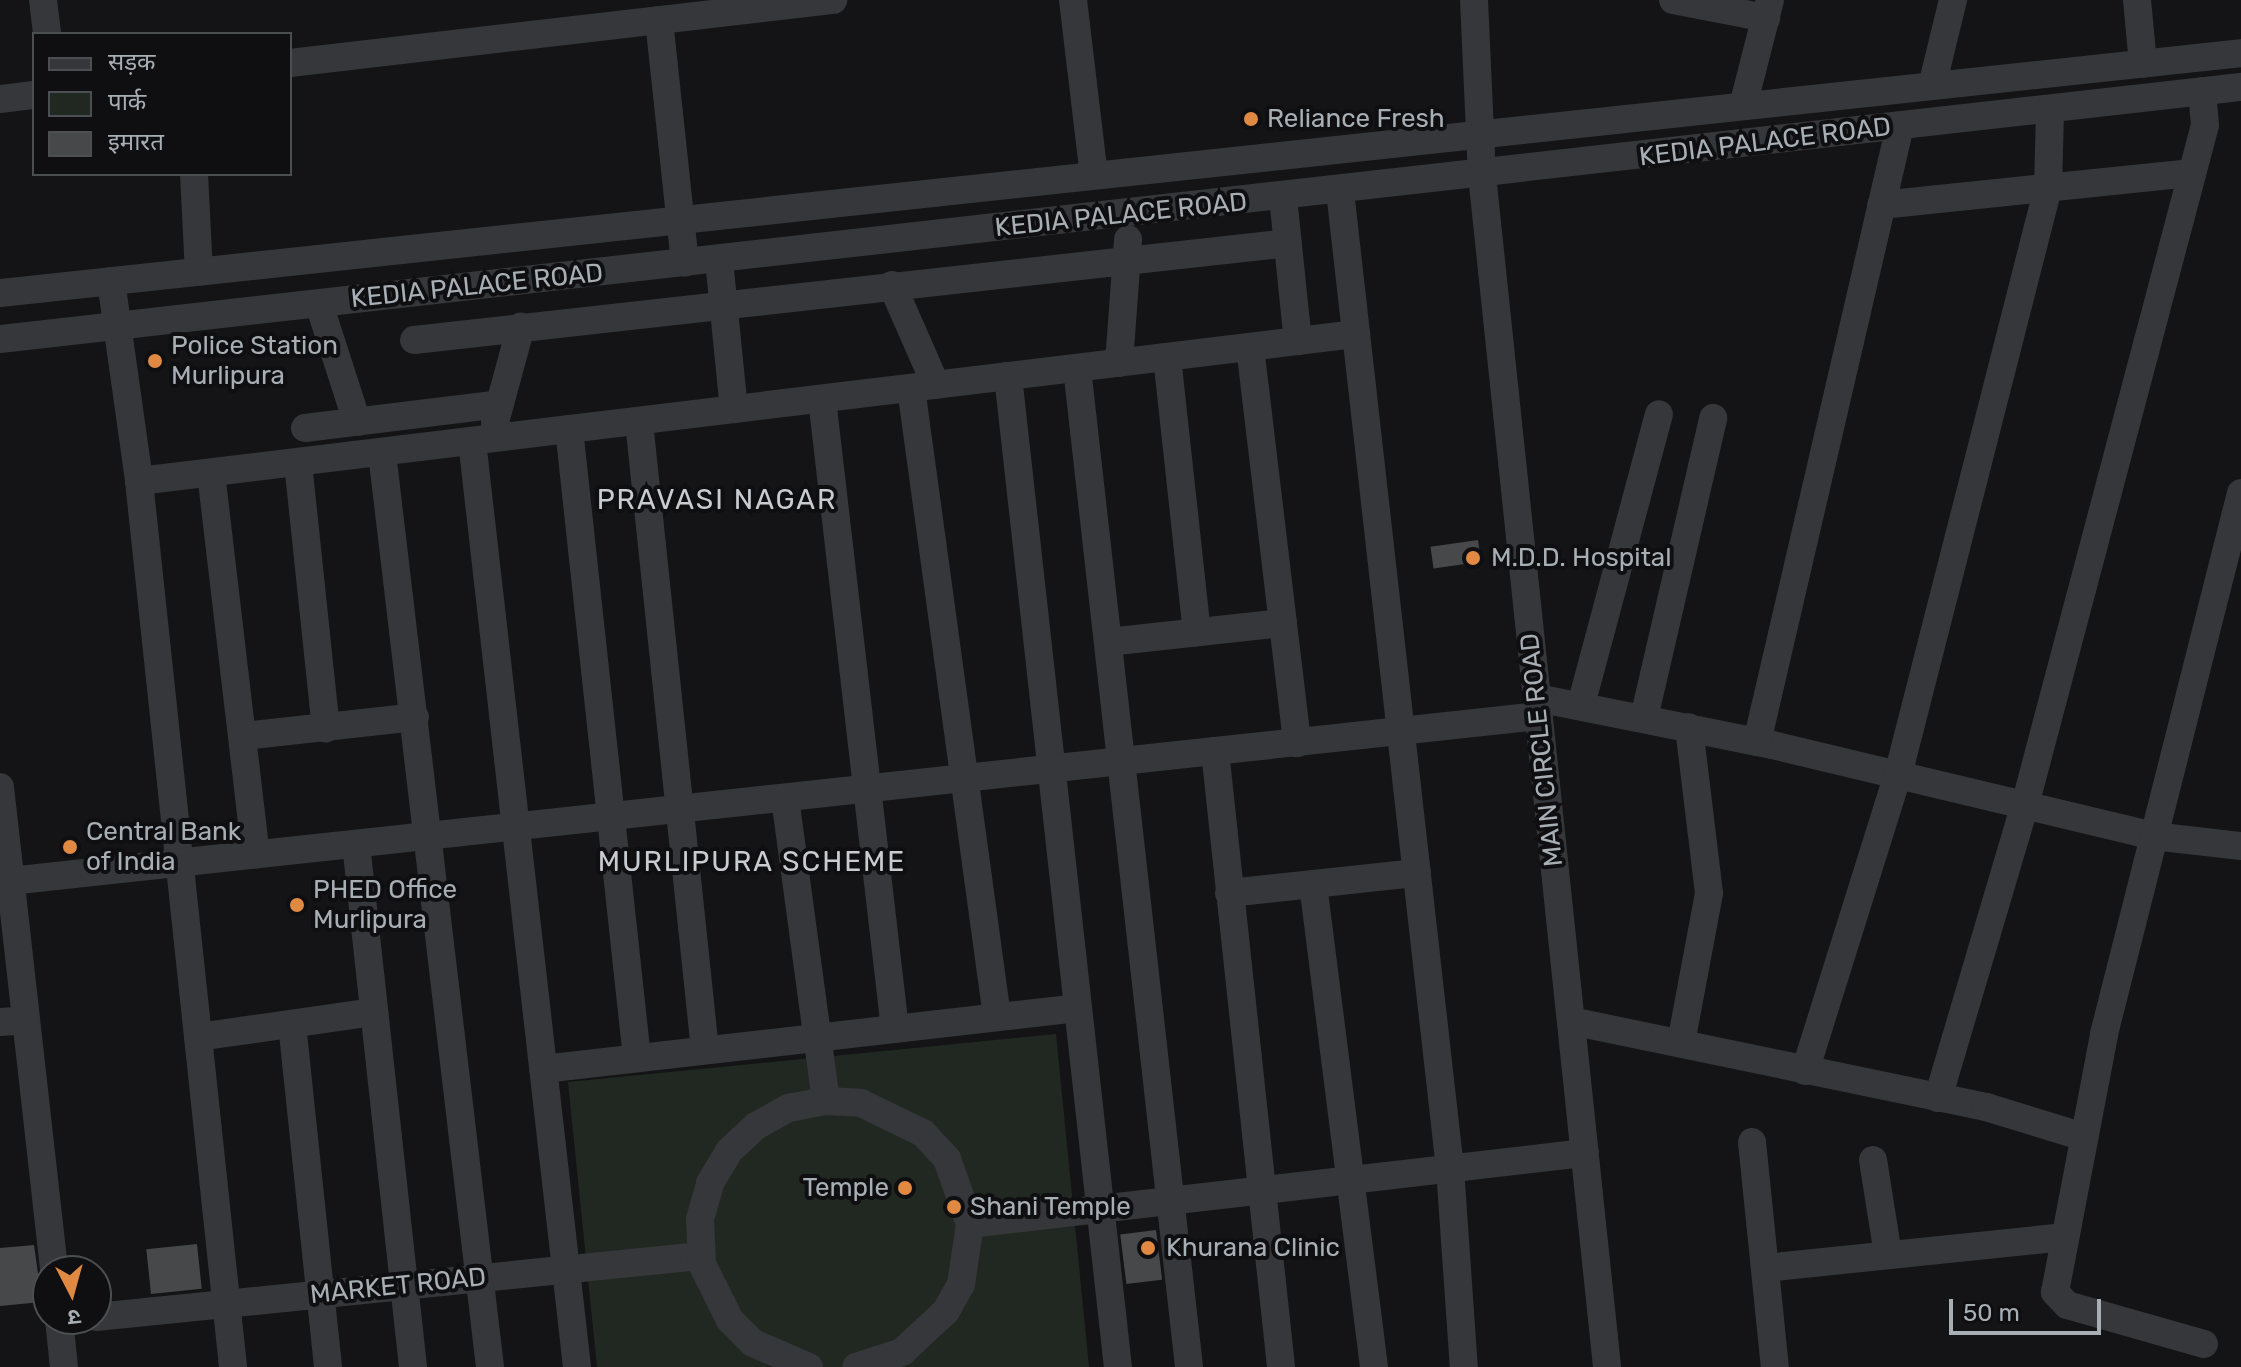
<!DOCTYPE html>
<html>
<head>
<meta charset="utf-8">
<style>
	body { margin:0 }
	#map { position:relative; width:2241px; height:1367px; overflow:hidden; background:#141416; font-family:Rubik,"Noto Sans Devanagari",sans-serif }
	div>[style] { position:absolute }
	.green>* { inset:0; background:#212821 }
	.building>* { inset:0; background:#46484a; transform-origin:0 0 }
	.minor>* { height:28px; margin:-14px; padding:0 14px; transform-origin:14px; border-radius:14px; background:#35373a }
	.dots>* { width:22px; height:22px; translate:-50% -50%; box-sizing:border-box; border:4px solid #0f0f11; border-radius:50% }
	span { translate:-50% -50%; white-space:nowrap; text-align:center; line-height:1.15; -webkit-text-stroke:8px #0f0f11; paint-order:stroke }
	.poi-label { font-size:26px; color:#a7aeb4 }
	.left { translate:0 -50%; text-align:left }
	.right { translate:-100% -50%; text-align:right }
	.street-label { font-size:26px; color:#a7aeb4 }
	.neighbourhood-label { font-size:28px; color:#c8ccd1; letter-spacing:2px }
	.legend { position:absolute; left:32px; top:32px; width:260px; height:144px; box-sizing:border-box; background:#0f0f11; border:2px solid #4c4f52; margin:0; padding:10px 14px; list-style:none; font-size:24px; color:#a7aeb4 }
	.legend li { display:flex; align-items:center; gap:16px; height:40px }
	.legend b { width:40px; border:2px solid #4c4f52 }
	.north { position:absolute; left:32px; top:1255px; width:80px; height:80px; box-sizing:border-box; background:#0f0f11; border:2px solid #4c4f52; border-radius:50%; rotate:174deg; font-size:22px; font-weight:700; line-height:32px; text-align:center; color:#a7aeb4 }
	.north::after { content:''; display:block; margin:auto; width:28px; height:36px; background:#df8942; clip-path:polygon(50% 0,100% 100%,50% 72%,0 100%) }
	.scale { position:absolute; left:1949px; top:1299px; width:152px; height:36px; box-sizing:border-box; border:4px solid #a7aeb4; border-top:0; padding-left:10px; font-size:24px; line-height:28px; white-space:nowrap; color:#a7aeb4; -webkit-text-stroke:6px #0f0f11; paint-order:stroke }
</style>
</head>
<body>
<div id="map">
	<div class="green">
		<div style="clip-path:polygon(1056px 1034px,1089px 1367px,597px 1367px,568px 1082px)"></div>
	</div>
	<div class="building">
		<div style="left:1478px;top:540px;width:22px;height:48px;rotate:82deg"></div>
		<div style="left:1156px;top:1230px;width:50px;height:36px;rotate:83deg"></div>
		<div style="left:197px;top:1244px;width:45px;height:51px;rotate:84deg"></div>
		<div style="clip-path:polygon(34px 1245px,42px 1302px,0 1306px,0 1248px)"></div>
	</div>
	<div class="minor">
		<div style="left:43px;top:0;width:34px;rotate:83deg"></div>
		<div style="left:1073px;top:0;width:176px;rotate:83.2deg"></div>
		<div style="left:1474px;top:0;width:175px;rotate:87.4deg"></div>
		<div style="left:1482px;top:175px;width:1199px;rotate:84.01deg"></div>
		<div style="left:1673px;top:0;width:95px;rotate:11deg"></div>
		<div style="left:2137px;top:0;width:64px;rotate:84.6deg"></div>
		<div style="left:659px;top:20px;width:244px;rotate:83.9deg"></div>
		<div style="left:290px;top:63px;width:547px;rotate:-6.62deg"></div>
		<div style="left:1932px;top:86px;width:89px;rotate:-76.3deg"></div>
		<div style="left:0;top:99px;width:34px;rotate:-7deg"></div>
		<div style="left:1743px;top:106px;width:109px;rotate:-75.7deg"></div>
		<div style="left:194px;top:174px;width:98px;rotate:87.1deg"></div>
		<div style="left:1340px;top:191px;width:984px;rotate:83.58deg"></div>
		<div style="left:1450px;top:1169px;width:198px;rotate:86deg"></div>
		<div style="left:1283px;top:197px;width:145px;rotate:84.1deg"></div>
		<div style="left:1881px;top:205px;width:313px;rotate:-5.9deg"></div>
		<div style="left:719px;top:260px;width:150px;rotate:84.3deg"></div>
		<div style="left:111px;top:281px;width:202px;rotate:82deg"></div>
		<div style="left:139px;top:481px;width:891px;rotate:83.94deg"></div>
		<div style="left:892px;top:285px;width:109px;rotate:66.3deg"></div>
		<div style="left:0;top:293px;width:2254px;rotate:-6.11deg"></div>
		<div style="left:319px;top:304px;width:124px;rotate:72.1deg"></div>
		<div style="left:0;top:339px;width:2255px;rotate:-6.42deg"></div>
		<div style="left:414px;top:340px;width:879px;rotate:-6.33deg"></div>
		<div style="left:1250px;top:347px;width:399px;rotate:83.2deg"></div>
		<div style="left:1167px;top:357px;width:277px;rotate:83.8deg"></div>
		<div style="left:1119px;top:363px;width:124px;rotate:-85.8deg"></div>
		<div style="left:1077px;top:368px;width:1005px;rotate:83.6deg"></div>
		<div style="left:1008px;top:376px;width:997px;rotate:83.67deg"></div>
		<div style="left:911px;top:388px;width:635px;rotate:82.21deg"></div>
		<div style="left:822px;top:399px;width:634px;rotate:83.39deg"></div>
		<div style="left:495px;top:422px;width:99px;rotate:-74.8deg"></div>
		<div style="left:639px;top:422px;width:631px;rotate:84deg"></div>
		<div style="left:305px;top:428px;width:196px;rotate:-7deg"></div>
		<div style="left:569px;top:429px;width:633px;rotate:83.83deg"></div>
		<div style="left:472px;top:441px;width:932px;rotate:83.53deg"></div>
		<div style="left:382px;top:453px;width:920px;rotate:83.26deg"></div>
		<div style="left:298px;top:463px;width:267px;rotate:84deg"></div>
		<div style="left:211px;top:473px;width:384px;rotate:83.3deg"></div>
		<div style="left:139px;top:481px;width:1226px;rotate:-6.89deg"></div>
		<div style="left:1108px;top:642px;width:176px;rotate:-6.2deg"></div>
		<div style="left:1537px;top:698px;width:240px;rotate:11.3deg"></div>
		<div style="left:1772px;top:745px;width:392px;rotate:13.4deg"></div>
		<div style="left:2153px;top:836px;width:89px;rotate:6.5deg"></div>
		<div style="left:1581px;top:705px;width:301px;rotate:-75deg"></div>
		<div style="left:1644px;top:718px;width:308px;rotate:-77deg"></div>
		<div style="left:244px;top:736px;width:172px;rotate:-6.3deg"></div>
		<div style="left:1757px;top:742px;width:632px;rotate:-76.93deg"></div>
		<div style="left:1215px;top:751px;width:620px;rotate:83.88deg"></div>
		<div style="left:0;top:787px;width:487px;rotate:83.6deg"></div>
		<div style="left:785px;top:798px;width:306px;rotate:82.3deg"></div>
		<div style="left:356px;top:844px;width:526px;rotate:83.78deg"></div>
		<div style="left:10px;top:881px;width:1538px;rotate:-6.16deg"></div>
		<div style="left:1313px;top:884px;width:487px;rotate:82.8deg"></div>
		<div style="left:1229px;top:893px;width:189px;rotate:-6.1deg"></div>
		<div style="left:1571px;top:1021px;width:424px;rotate:11.7deg"></div>
		<div style="left:1986px;top:1107px;width:102px;rotate:17deg"></div>
		<div style="left:0;top:1022px;width:26px;rotate:-4deg"></div>
		<div style="left:292px;top:1024px;width:345px;rotate:84deg"></div>
		<div style="left:198px;top:1037px;width:178px;rotate:-8.1deg"></div>
		<div style="left:1681px;top:1043px;width:153px;rotate:-79.4deg"></div>
		<div style="left:1709px;top:893px;width:167px;rotate:-96.9deg"></div>
		<div style="left:543px;top:1069px;width:538px;rotate:-6.5deg"></div>
		<div style="left:1805px;top:1071px;width:310px;rotate:-72.6deg"></div>
		<div style="left:1898px;top:775px;width:606px;rotate:-75.67deg"></div>
		<div style="left:2048px;top:188px;width:78px;rotate:-88.5deg"></div>
		<div style="left:1938px;top:1098px;width:306px;rotate:-73.5deg"></div>
		<div style="left:2025px;top:805px;width:703px;rotate:-75.17deg"></div>
		<div style="left:2205px;top:125px;width:34px;rotate:-95deg"></div>
		<div style="left:1752px;top:1142px;width:226px;rotate:84.2deg"></div>
		<div style="left:1873px;top:1160px;width:96px;rotate:81deg"></div>
		<div style="left:970px;top:1224px;width:619px;rotate:-6.59deg"></div>
		<div style="left:1765px;top:1268px;width:302px;rotate:-5.9deg"></div>
		<div style="left:96px;top:1317px;width:608px;rotate:-5.76deg"></div>
		<div style="left:59px;top:1319px;width:48px;rotate:84.1deg"></div>
		<div style="left:2204px;top:1344px;width:142px;rotate:-164.1deg"></div>
		<div style="left:2067px;top:1305px;width:18px;rotate:-133deg"></div>
		<div style="left:2055px;top:1292px;width:263px;rotate:-79.2deg"></div>
		<div style="left:2104px;top:1034px;width:558px;rotate:-75.79deg"></div>
		<div style="left:809px;top:1367px;width:61px;rotate:-156.8deg"></div>
		<div style="left:753px;top:1343px;width:33px;rotate:-135deg"></div>
		<div style="left:730px;top:1320px;width:63px;rotate:-116.6deg"></div>
		<div style="left:702px;top:1264px;width:45px;rotate:-92.5deg"></div>
		<div style="left:700px;top:1219px;width:37px;rotate:-74deg"></div>
		<div style="left:710px;top:1183px;width:37px;rotate:-59deg"></div>
		<div style="left:729px;top:1151px;width:37px;rotate:-43deg"></div>
		<div style="left:756px;top:1126px;width:38px;rotate:-29deg"></div>
		<div style="left:789px;top:1108px;width:38px;rotate:-11deg"></div>
		<div style="left:826px;top:1101px;width:35px;rotate:3deg"></div>
		<div style="left:861px;top:1103px;width:69px;rotate:25.8deg"></div>
		<div style="left:923px;top:1133px;width:35px;rotate:47deg"></div>
		<div style="left:947px;top:1159px;width:69px;rotate:70.5deg"></div>
		<div style="left:970px;top:1224px;width:61px;rotate:98.5deg"></div>
		<div style="left:961px;top:1284px;width:31px;rotate:119deg"></div>
		<div style="left:946px;top:1311px;width:60px;rotate:137deg"></div>
		<div style="left:902px;top:1352px;width:48px;rotate:161.9deg"></div>
	</div>
	<div class="dots">
		<div style="left:1251px;top:119px;background:#df8942"></div>
		<div style="left:155px;top:361px;background:#df8942"></div>
		<div style="left:1473px;top:558px;background:#df8942"></div>
		<div style="left:70px;top:847px;background:#df8942"></div>
		<div style="left:297px;top:905px;background:#df8942"></div>
		<div style="left:905px;top:1188px;background:#df8942"></div>
		<div style="left:954px;top:1207px;background:#df8942"></div>
		<div style="left:1148px;top:1248px;background:#df8942"></div>
	</div>
	<div class="poi-label">
		<span class="left" style="left:1267px;top:119px">Reliance Fresh</span>
		<span class="left" style="left:171px;top:361px">Police Station<br>Murlipura</span>
		<span class="left" style="left:1491px;top:558px">M.D.D. Hospital</span>
		<span class="left" style="left:86px;top:847px">Central Bank<br>of India</span>
		<span class="left" style="left:313px;top:905px">PHED Office<br>Murlipura</span>
		<span class="right" style="left:889px;top:1188px">Temple</span>
		<span class="left" style="left:970px;top:1207px">Shani Temple</span>
		<span class="left" style="left:1166px;top:1248px">Khurana Clinic</span>
	</div>
	<div class="street-label">
		<span style="left:1765px;top:142px;rotate:-7deg">KEDIA PALACE ROAD</span>
		<span style="left:1121px;top:215px;rotate:-6deg">KEDIA PALACE ROAD</span>
		<span style="left:477px;top:286px;rotate:-6deg">KEDIA PALACE ROAD</span>
		<span style="left:1542px;top:750px;rotate:-96deg">MAIN CIRCLE ROAD</span>
		<span style="left:398px;top:1286px;rotate:-6deg">MARKET ROAD</span>
	</div>
	<div class="neighbourhood-label">
		<span style="left:717px;top:500px">PRAVASI NAGAR</span>
		<span style="left:752px;top:862px">MURLIPURA SCHEME</span>
	</div>
	<ul class="legend">
	<li><b style="height:10px;background:#35373a"></b>सड़क</li>
	<li><b style="height:22px;background:#212821"></b>पार्क</li>
	<li><b style="height:22px;background:#46484a"></b>इमारत</li>
	</ul>
	<div class="north">उ</div>
	<div class="scale">50 m</div>
</div>
</body>
</html>
